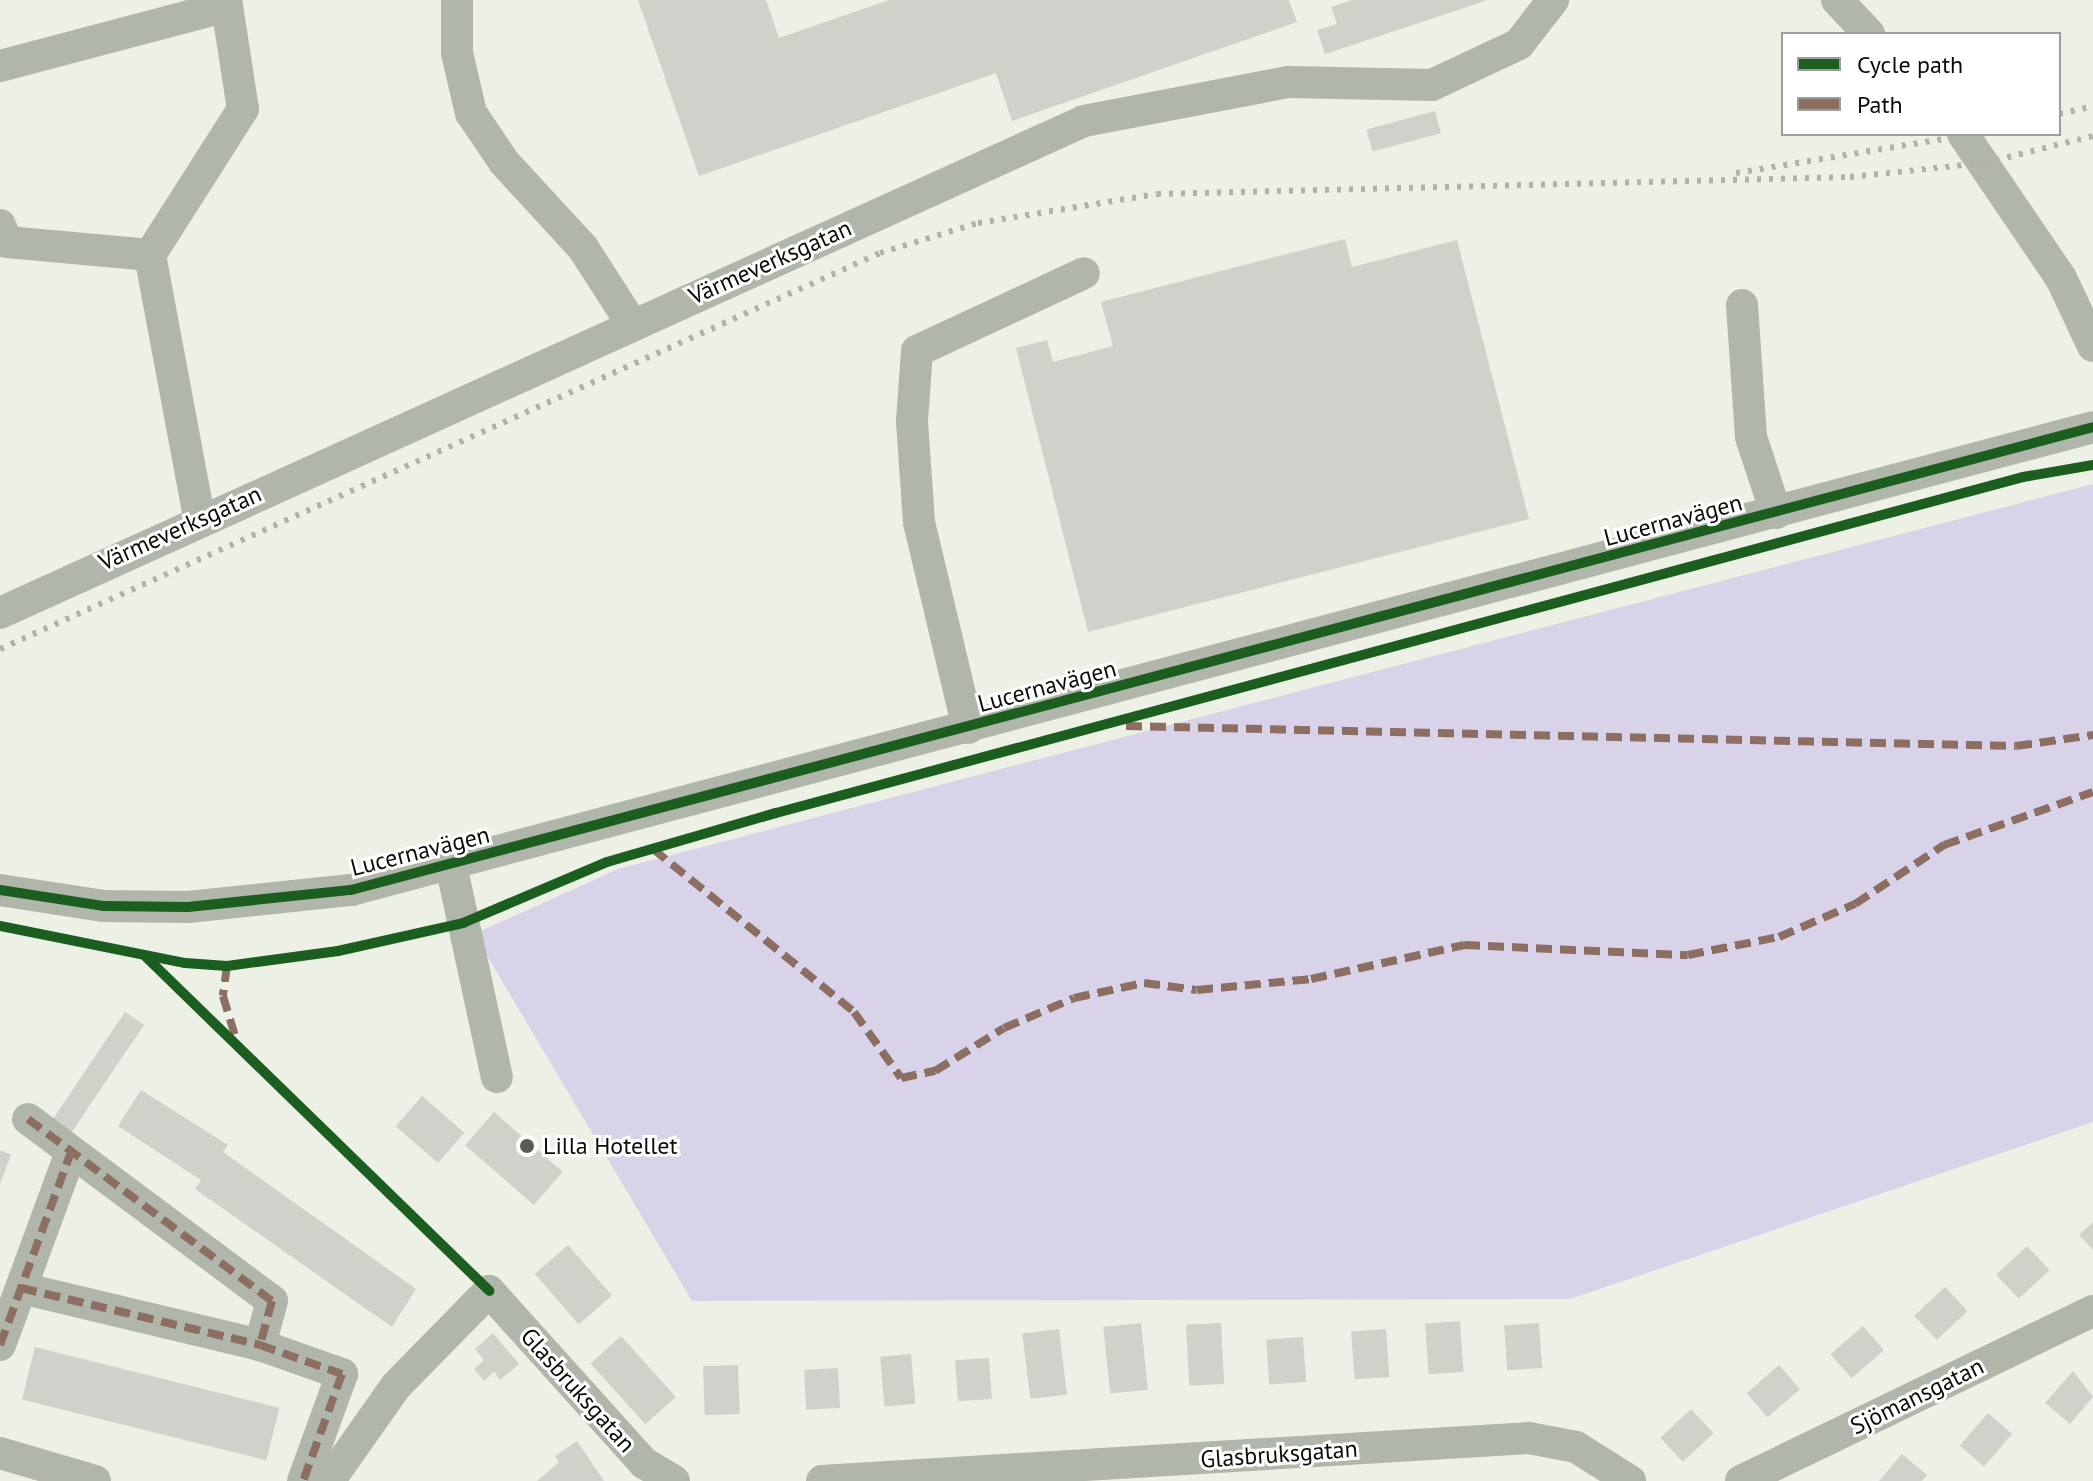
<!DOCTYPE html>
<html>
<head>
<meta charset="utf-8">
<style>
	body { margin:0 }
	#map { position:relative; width:2093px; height:1481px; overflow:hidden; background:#ecf0e5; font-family:"PT Sans",sans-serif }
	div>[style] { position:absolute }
	.green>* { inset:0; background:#d9d3ea }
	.building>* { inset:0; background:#cfd2ca; transform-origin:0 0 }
	.minor>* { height:32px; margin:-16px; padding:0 16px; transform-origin:16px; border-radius:16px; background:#b1b6aa }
	.rail>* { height:6px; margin-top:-3px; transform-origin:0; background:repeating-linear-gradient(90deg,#b0b3a9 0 4px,transparent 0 12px) }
	.quiet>* { height:8px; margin-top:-4px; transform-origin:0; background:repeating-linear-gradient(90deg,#8d6e63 0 16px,transparent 0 24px) }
	.cycleway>* { height:10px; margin:-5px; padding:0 5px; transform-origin:5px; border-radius:5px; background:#1b5e20 }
	.dots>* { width:22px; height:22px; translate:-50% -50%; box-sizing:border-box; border:4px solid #fff; border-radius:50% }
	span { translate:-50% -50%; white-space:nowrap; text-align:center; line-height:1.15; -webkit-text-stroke:6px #fff; paint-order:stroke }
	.street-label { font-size:24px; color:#0a0c07 }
	.poi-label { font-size:24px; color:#0a0c07 }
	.left { translate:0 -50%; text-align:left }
	.legend { position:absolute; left:1781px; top:32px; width:280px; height:104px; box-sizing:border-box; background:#fff; border:2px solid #9d9e9c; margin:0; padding:10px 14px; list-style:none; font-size:24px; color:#0a0c07 }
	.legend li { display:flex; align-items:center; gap:16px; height:40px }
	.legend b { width:40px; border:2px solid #9d9e9c }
</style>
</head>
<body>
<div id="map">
	<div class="green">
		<div style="clip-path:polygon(2093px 484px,2093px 1122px,1570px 1299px,692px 1301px,474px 934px,618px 869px)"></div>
	</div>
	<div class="building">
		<div style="clip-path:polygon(638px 0,766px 0,779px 38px,889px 0,1289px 0,1297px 22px,1012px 121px,996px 73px,699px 176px)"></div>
		<div style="clip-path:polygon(1352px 0,1485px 0,1485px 1px,1325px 54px,1317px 30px,1337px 24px,1331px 7px)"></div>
		<div style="left:1435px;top:111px;width:23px;height:71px;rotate:75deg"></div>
		<div style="clip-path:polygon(1345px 239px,1352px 267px,1457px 240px,1529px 519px,1088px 632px,1016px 348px,1047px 340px,1053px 362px,1113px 346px,1101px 302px)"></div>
		<div style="left:125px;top:1012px;width:23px;height:132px;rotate:34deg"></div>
		<div style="clip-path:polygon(141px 1090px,228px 1145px,223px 1152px,416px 1289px,392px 1327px,195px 1189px,201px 1180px,118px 1126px)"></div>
		<div style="left:422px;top:1096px;width:56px;height:40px;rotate:41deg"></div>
		<div style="left:494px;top:1112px;width:91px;height:44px;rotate:41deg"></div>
		<div style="clip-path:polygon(0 1150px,11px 1155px,0 1184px)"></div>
		<div style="clip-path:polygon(2093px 1222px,2093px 1250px,2079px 1235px)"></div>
		<div style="left:568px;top:1245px;width:67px;height:44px;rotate:49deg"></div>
		<div style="left:2027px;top:1246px;width:33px;height:42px;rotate:47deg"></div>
		<div style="left:1945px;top:1287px;width:33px;height:42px;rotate:47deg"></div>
		<div style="left:1460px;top:1321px;width:51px;height:35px;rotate:86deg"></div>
		<div style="left:1141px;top:1323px;width:67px;height:38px;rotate:84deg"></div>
		<div style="left:1221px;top:1323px;width:61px;height:35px;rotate:87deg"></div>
		<div style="left:1539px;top:1323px;width:45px;height:35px;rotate:86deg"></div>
		<div style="left:1863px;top:1326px;width:32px;height:43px;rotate:49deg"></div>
		<div style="left:1059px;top:1329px;width:66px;height:37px;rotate:83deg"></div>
		<div style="left:1386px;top:1329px;width:48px;height:35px;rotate:86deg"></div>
		<div style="clip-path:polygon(493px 1333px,519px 1364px,500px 1380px,494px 1372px,484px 1381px,474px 1369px,484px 1360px,475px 1349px)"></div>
		<div style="left:621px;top:1336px;width:82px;height:41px;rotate:48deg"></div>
		<div style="left:1303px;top:1337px;width:45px;height:37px;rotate:86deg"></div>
		<div style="left:35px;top:1347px;width:252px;height:54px;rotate:14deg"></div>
		<div style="left:911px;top:1354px;width:50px;height:31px;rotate:85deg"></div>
		<div style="left:989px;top:1358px;width:41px;height:34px;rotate:86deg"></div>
		<div style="left:738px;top:1365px;width:49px;height:35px;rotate:88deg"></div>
		<div style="left:1779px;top:1365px;width:32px;height:43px;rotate:49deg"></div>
		<div style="left:838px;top:1368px;width:40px;height:34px;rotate:87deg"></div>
		<div style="clip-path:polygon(2073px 1371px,2093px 1397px,2070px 1424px,2045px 1403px)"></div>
		<div style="left:1691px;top:1409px;width:33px;height:42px;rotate:47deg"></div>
		<div style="left:1988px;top:1413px;width:32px;height:43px;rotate:41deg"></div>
		<div style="clip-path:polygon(577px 1441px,604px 1481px,537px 1481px,559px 1462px,555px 1456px)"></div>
		<div style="clip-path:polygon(1902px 1454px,1927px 1475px,1922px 1481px,1879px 1481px)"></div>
	</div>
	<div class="minor">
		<div style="left:457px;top:0;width:53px;rotate:90deg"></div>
		<div style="left:457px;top:53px;width:62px;rotate:76.9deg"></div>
		<div style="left:471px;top:113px;width:59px;rotate:56deg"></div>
		<div style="left:504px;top:162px;width:117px;rotate:47.4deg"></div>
		<div style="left:583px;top:248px;width:90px;rotate:57.2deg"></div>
		<div style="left:1837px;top:0;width:47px;rotate:46.7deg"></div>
		<div style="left:0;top:66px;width:235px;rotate:-14.8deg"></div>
		<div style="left:227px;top:6px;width:104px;rotate:81.2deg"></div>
		<div style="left:243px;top:109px;width:173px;rotate:122.5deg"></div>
		<div style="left:150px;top:255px;width:267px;rotate:79.4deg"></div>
		<div style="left:1963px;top:134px;width:174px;rotate:55.8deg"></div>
		<div style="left:2061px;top:278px;width:75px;rotate:64.8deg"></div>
		<div style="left:0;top:225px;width:18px;rotate:68deg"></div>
		<div style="left:7px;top:242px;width:144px;rotate:5.2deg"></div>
		<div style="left:1742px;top:305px;width:132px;rotate:86.1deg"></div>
		<div style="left:1751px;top:437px;width:80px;rotate:71.8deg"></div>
		<div style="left:0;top:613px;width:1190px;rotate:-24.41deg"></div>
		<div style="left:1084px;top:121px;width:209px;rotate:-10.8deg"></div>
		<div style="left:1289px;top:82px;width:143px;rotate:1.2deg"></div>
		<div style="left:1432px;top:85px;width:96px;rotate:-25.2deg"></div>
		<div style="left:1519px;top:44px;width:56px;rotate:-52.3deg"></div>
		<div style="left:968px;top:728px;width:212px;rotate:-103.4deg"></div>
		<div style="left:919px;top:522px;width:101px;rotate:-94deg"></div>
		<div style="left:912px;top:421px;width:70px;rotate:-85.9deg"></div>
		<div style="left:917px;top:351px;width:184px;rotate:-25deg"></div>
		<div style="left:451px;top:865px;width:217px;rotate:77.8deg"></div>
		<div style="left:0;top:890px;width:104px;rotate:8.8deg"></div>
		<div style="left:103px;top:906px;width:85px;rotate:0.7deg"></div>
		<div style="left:188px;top:907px;width:164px;rotate:-6deg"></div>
		<div style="left:351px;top:890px;width:1802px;rotate:-14.88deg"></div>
		<div style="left:28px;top:1119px;width:304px;rotate:36.7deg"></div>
		<div style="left:272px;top:1301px;width:46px;rotate:105.3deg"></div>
		<div style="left:260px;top:1345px;width:87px;rotate:19.5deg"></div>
		<div style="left:342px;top:1374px;width:114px;rotate:110deg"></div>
		<div style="left:21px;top:1288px;width:246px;rotate:13.4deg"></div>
		<div style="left:0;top:1345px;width:206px;rotate:-69.8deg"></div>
		<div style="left:0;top:1453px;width:99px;rotate:16.4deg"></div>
		<div style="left:329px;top:1481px;width:116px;rotate:-54.8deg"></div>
		<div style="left:396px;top:1386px;width:133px;rotate:-45.6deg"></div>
		<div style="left:489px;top:1291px;width:232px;rotate:48deg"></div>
		<div style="left:644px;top:1463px;width:35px;rotate:31deg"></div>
		<div style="left:822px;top:1481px;width:708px;rotate:-3.48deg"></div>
		<div style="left:1529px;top:1438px;width:48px;rotate:10.8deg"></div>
		<div style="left:1576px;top:1447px;width:64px;rotate:32.2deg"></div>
		<div style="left:1741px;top:1481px;width:391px;rotate:-25.8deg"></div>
	</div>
	<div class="rail">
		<div style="left:2059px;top:114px;width:35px;rotate:-13deg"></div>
		<div style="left:1736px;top:173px;width:241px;rotate:-9.3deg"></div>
		<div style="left:0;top:649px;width:965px;rotate:-24.23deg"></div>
		<div style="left:880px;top:253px;width:102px;rotate:-17deg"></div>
		<div style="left:978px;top:223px;width:181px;rotate:-9.2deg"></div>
		<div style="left:1157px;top:194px;width:693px;rotate:-1.41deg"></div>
		<div style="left:1850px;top:177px;width:135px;rotate:-6deg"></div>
		<div style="left:1984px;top:163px;width:112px;rotate:-13.9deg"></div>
	</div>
	<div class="quiet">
		<div style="left:1126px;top:726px;width:890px;rotate:1.29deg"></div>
		<div style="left:2016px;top:746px;width:78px;rotate:-8.1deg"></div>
		<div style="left:653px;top:849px;width:259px;rotate:39deg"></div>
		<div style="left:854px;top:1012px;width:81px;rotate:54.5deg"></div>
		<div style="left:901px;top:1078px;width:35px;rotate:-12deg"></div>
		<div style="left:935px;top:1071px;width:81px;rotate:-31.9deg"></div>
		<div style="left:1004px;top:1028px;width:76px;rotate:-23.2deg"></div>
		<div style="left:1074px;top:998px;width:72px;rotate:-12.1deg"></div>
		<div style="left:1144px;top:983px;width:53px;rotate:7.5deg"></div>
		<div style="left:1197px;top:990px;width:115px;rotate:-5.5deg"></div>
		<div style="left:1311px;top:979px;width:157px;rotate:-12.5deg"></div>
		<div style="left:1464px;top:945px;width:224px;rotate:2.6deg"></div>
		<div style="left:1688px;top:955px;width:93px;rotate:-11.2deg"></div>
		<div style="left:1779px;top:937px;width:83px;rotate:-23.5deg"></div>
		<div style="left:1855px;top:904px;width:107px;rotate:-33.5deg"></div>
		<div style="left:1944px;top:845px;width:158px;rotate:-19.6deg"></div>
		<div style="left:227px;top:966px;width:30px;rotate:98deg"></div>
		<div style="left:223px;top:996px;width:45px;rotate:73.2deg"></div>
		<div style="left:28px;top:1119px;width:304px;rotate:36.7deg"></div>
		<div style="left:272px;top:1301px;width:46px;rotate:105.3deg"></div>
		<div style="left:260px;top:1345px;width:87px;rotate:19.5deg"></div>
		<div style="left:342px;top:1374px;width:114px;rotate:110deg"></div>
		<div style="left:21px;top:1288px;width:246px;rotate:13.4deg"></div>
		<div style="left:0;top:1345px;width:206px;rotate:-69.8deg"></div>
	</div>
	<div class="cycleway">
		<div style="left:0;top:890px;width:104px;rotate:8.8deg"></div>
		<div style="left:103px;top:906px;width:85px;rotate:0.7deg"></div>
		<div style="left:188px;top:907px;width:164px;rotate:-6deg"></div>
		<div style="left:351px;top:890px;width:1802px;rotate:-14.88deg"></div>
		<div style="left:0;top:926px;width:189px;rotate:11.3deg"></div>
		<div style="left:185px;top:963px;width:42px;rotate:4.1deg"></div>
		<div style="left:227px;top:966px;width:112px;rotate:-7.7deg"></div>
		<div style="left:338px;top:951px;width:128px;rotate:-12.6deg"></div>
		<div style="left:463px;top:923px;width:156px;rotate:-23deg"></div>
		<div style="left:607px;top:862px;width:176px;rotate:-16.2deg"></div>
		<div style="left:776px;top:813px;width:1291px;rotate:-15.08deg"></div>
		<div style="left:2023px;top:477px;width:71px;rotate:-9.7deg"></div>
		<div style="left:146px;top:957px;width:479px;rotate:44.2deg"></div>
	</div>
	<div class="dots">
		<div style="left:527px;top:1146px;background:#595c55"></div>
	</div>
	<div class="street-label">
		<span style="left:770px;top:262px;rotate:-24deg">Värmeverksgatan</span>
		<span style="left:1673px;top:520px;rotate:-15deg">Lucernavägen</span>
		<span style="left:180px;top:528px;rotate:-24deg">Värmeverksgatan</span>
		<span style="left:1047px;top:686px;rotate:-15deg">Lucernavägen</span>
		<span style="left:420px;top:851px;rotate:-14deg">Lucernavägen</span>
		<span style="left:578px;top:1390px;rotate:48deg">Glasbruksgatan</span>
		<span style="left:1917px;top:1396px;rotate:-26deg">Sjömansgatan</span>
		<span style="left:1279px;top:1454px;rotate:-4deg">Glasbruksgatan</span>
	</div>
	<div class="poi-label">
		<span class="left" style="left:543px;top:1146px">Lilla Hotellet</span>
	</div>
	<ul class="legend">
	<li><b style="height:10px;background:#1b5e20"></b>Cycle path</li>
	<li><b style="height:10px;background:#8d6e63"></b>Path</li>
	</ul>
</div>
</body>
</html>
